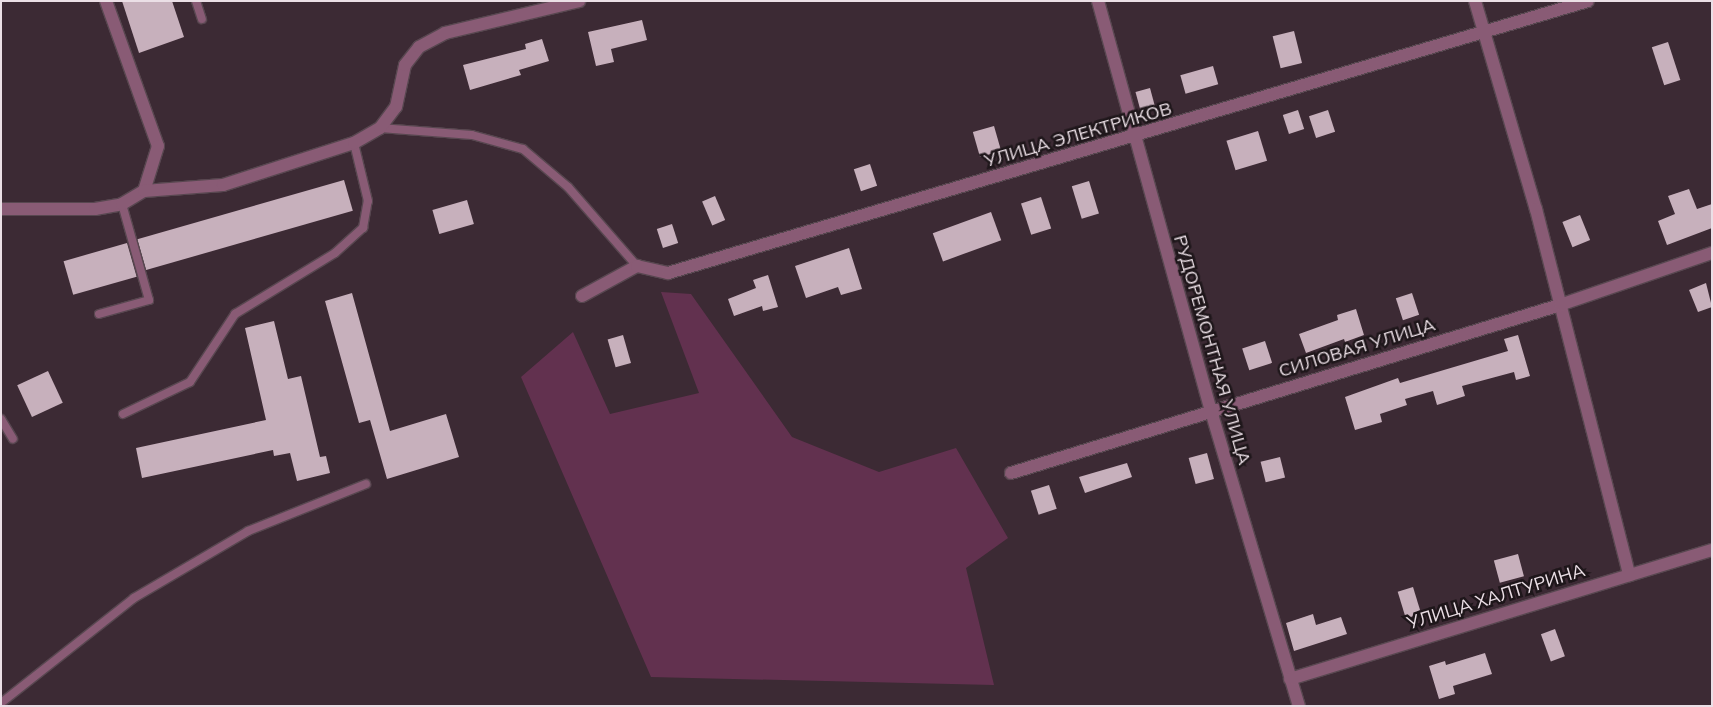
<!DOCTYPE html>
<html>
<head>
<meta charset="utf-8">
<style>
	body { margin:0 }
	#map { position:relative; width:1713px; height:707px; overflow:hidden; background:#3c2a34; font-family:Mulish,sans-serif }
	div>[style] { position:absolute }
	.green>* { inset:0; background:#62314f }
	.building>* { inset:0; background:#c7b0bc; transform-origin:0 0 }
	.roads { filter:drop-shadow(1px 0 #584750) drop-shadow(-1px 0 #584750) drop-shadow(0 1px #584750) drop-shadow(0 -1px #584750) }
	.lane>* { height:8px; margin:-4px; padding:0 4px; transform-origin:4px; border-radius:4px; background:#895b75 }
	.street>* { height:12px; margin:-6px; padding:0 6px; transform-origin:6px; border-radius:6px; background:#895b75 }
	span { translate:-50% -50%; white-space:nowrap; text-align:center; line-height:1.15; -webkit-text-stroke:5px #1e161a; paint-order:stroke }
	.street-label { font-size:18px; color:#ebdfe6 }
	.frame { position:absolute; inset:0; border:2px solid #ebdfe6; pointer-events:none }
</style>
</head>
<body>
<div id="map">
	<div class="green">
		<div style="clip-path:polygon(661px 292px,691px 294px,792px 437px,879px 472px,956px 448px,1008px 538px,966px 568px,994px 685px,651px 677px,521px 377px,573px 332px,610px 414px,699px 393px)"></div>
	</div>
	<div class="building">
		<div style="clip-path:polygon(122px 1px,172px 1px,184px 37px,139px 53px)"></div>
		<div style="clip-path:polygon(642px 20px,647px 40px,611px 49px,614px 62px,596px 66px,588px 32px)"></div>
		<div style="left:1294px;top:31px;width:33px;height:22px;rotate:76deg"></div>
		<div style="clip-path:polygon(542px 39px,549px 61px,519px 70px,521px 75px,470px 90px,463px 65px,526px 49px,525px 44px)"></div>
		<div style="left:1668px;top:42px;width:40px;height:17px;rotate:72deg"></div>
		<div style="left:1213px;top:66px;width:19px;height:34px;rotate:74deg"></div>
		<div style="left:1150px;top:88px;width:20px;height:15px;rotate:75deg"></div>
		<div style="left:1298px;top:110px;width:20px;height:16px;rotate:72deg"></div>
		<div style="left:1328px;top:110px;width:23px;height:20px;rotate:72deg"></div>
		<div style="left:994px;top:126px;width:26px;height:22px;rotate:74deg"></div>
		<div style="left:1258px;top:131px;width:31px;height:33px;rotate:73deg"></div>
		<div style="left:870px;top:164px;width:23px;height:17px;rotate:72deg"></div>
		<div style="left:344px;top:180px;width:32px;height:215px;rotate:74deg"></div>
		<div style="left:1089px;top:181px;width:34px;height:18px;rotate:73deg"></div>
		<div style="clip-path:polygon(1689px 189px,1697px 209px,1712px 204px,1712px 228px,1667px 245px,1658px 221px,1675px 214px,1668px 196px)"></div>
		<div style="left:715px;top:196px;width:26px;height:14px;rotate:67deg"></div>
		<div style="left:1041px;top:197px;width:33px;height:21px;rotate:72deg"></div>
		<div style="left:467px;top:200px;width:25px;height:36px;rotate:74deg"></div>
		<div style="left:991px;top:212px;width:30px;height:62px;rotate:70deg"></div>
		<div style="left:1580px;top:215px;width:27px;height:19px;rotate:68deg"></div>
		<div style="left:672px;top:224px;width:20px;height:16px;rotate:72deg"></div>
		<div style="left:127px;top:243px;width:35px;height:66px;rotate:74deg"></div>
		<div style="clip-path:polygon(849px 248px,862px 289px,841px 295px,838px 287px,806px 298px,795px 266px)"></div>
		<div style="clip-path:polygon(768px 275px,778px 307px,763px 311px,762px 306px,734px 316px,728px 299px,756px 288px,753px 280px)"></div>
		<div style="clip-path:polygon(1706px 283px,1712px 307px,1698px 312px,1689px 290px)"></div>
		<div style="clip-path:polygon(352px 293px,390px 431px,446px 414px,459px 457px,387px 479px,370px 420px,359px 423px,325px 301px)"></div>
		<div style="left:1412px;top:293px;width:23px;height:17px;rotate:72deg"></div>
		<div style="clip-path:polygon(1356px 309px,1364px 335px,1345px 342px,1344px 339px,1306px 353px,1299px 334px,1338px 320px,1337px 315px)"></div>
		<div style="clip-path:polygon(274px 321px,288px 379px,301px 376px,320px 457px,326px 456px,330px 473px,297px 481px,290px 453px,274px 456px,273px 450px,142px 478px,136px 448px,266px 420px,245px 328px)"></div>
		<div style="left:623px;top:335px;width:29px;height:16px;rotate:74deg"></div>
		<div style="clip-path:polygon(1518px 335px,1530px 376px,1516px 380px,1514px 372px,1462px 386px,1465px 396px,1437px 405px,1433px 391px,1405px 399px,1407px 405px,1380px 414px,1382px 422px,1355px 430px,1345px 397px,1398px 378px,1400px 383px,1508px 351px,1504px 339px)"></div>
		<div style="left:1265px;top:341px;width:23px;height:24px;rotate:72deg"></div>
		<div style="left:48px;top:371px;width:35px;height:34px;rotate:65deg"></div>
		<div style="left:1207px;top:453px;width:27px;height:19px;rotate:75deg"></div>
		<div style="left:1280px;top:457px;width:21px;height:20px;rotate:76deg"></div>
		<div style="clip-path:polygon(1127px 463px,1132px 477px,1085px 493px,1079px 477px)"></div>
		<div style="left:1049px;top:485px;width:25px;height:19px;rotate:72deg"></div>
		<div style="left:1518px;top:554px;width:23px;height:25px;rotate:75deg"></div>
		<div style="left:1413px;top:587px;width:28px;height:16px;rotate:73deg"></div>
		<div style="clip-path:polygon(1313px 614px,1316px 625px,1341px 617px,1347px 634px,1294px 651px,1286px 623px)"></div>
		<div style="left:1555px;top:629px;width:29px;height:15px;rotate:70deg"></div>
		<div style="clip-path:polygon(1485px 653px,1492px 674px,1453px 686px,1455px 694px,1439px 699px,1429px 666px,1445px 661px,1446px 665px)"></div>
	</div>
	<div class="roads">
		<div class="lane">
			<div style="left:196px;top:1px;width:19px;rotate:72deg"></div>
			<div style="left:380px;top:128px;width:92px;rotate:4.4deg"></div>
			<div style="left:472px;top:135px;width:53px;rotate:15.4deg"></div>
			<div style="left:523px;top:149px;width:59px;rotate:40.2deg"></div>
			<div style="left:568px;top:187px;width:105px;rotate:48.9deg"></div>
			<div style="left:99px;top:314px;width:52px;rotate:-15.6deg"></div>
			<div style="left:149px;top:300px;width:100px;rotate:-105.7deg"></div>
			<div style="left:123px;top:414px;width:74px;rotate:-25.5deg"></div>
			<div style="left:190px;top:382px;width:82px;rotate:-56.5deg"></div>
			<div style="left:235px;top:314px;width:117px;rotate:-31.4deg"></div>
			<div style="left:335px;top:253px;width:38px;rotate:-42deg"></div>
			<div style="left:363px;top:228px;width:27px;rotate:-80deg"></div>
			<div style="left:368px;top:201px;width:60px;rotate:-103.6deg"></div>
			<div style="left:1px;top:419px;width:23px;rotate:59deg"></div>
			<div style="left:1px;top:703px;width:169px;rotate:-38.3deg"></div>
			<div style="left:134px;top:598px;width:132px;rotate:-30.4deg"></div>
			<div style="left:248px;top:531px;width:127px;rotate:-21.7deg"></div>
		</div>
		<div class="street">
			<div style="left:106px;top:1px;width:154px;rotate:70.3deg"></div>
			<div style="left:158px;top:146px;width:47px;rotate:107.3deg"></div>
			<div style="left:1098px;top:1px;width:425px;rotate:74.6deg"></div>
			<div style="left:1211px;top:411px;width:308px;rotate:73.4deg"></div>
			<div style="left:1475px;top:1px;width:217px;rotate:73.7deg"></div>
			<div style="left:1536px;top:209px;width:378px;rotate:75.7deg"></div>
			<div style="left:1px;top:209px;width:94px"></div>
			<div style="left:95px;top:209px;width:27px;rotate:-10deg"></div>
			<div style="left:122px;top:204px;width:26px;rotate:-31deg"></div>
			<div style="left:144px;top:191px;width:79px;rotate:-4.3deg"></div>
			<div style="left:223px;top:185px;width:138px;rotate:-17.8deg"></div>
			<div style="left:354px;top:143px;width:30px;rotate:-30deg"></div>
			<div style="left:380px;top:128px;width:26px;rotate:-53deg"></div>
			<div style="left:396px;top:107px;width:43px;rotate:-77.9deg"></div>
			<div style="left:405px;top:65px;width:23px;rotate:-52deg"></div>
			<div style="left:419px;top:47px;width:30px;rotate:-28deg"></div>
			<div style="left:445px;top:33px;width:138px;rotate:-13.4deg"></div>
			<div style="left:582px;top:296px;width:63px;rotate:-28.6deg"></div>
			<div style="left:637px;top:266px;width:32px;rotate:13deg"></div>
			<div style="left:668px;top:273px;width:959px;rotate:-16.47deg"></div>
			<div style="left:1011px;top:473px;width:574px;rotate:-17.01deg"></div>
			<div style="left:1560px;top:305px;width:161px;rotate:-18.9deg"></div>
			<div style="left:1290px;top:679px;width:441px;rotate:-17deg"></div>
		</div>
	</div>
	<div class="street-label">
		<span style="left:1078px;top:135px;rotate:-16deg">УЛИЦА ЭЛЕКТРИКОВ</span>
		<span style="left:1357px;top:348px;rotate:-17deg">СИЛОВАЯ УЛИЦА</span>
		<span style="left:1212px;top:350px;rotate:74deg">РУДОРЕМОНТНАЯ УЛИЦА</span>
		<span style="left:1496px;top:597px;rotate:-17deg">УЛИЦА ХАЛТУРИНА</span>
	</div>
	<div class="frame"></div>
</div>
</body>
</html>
